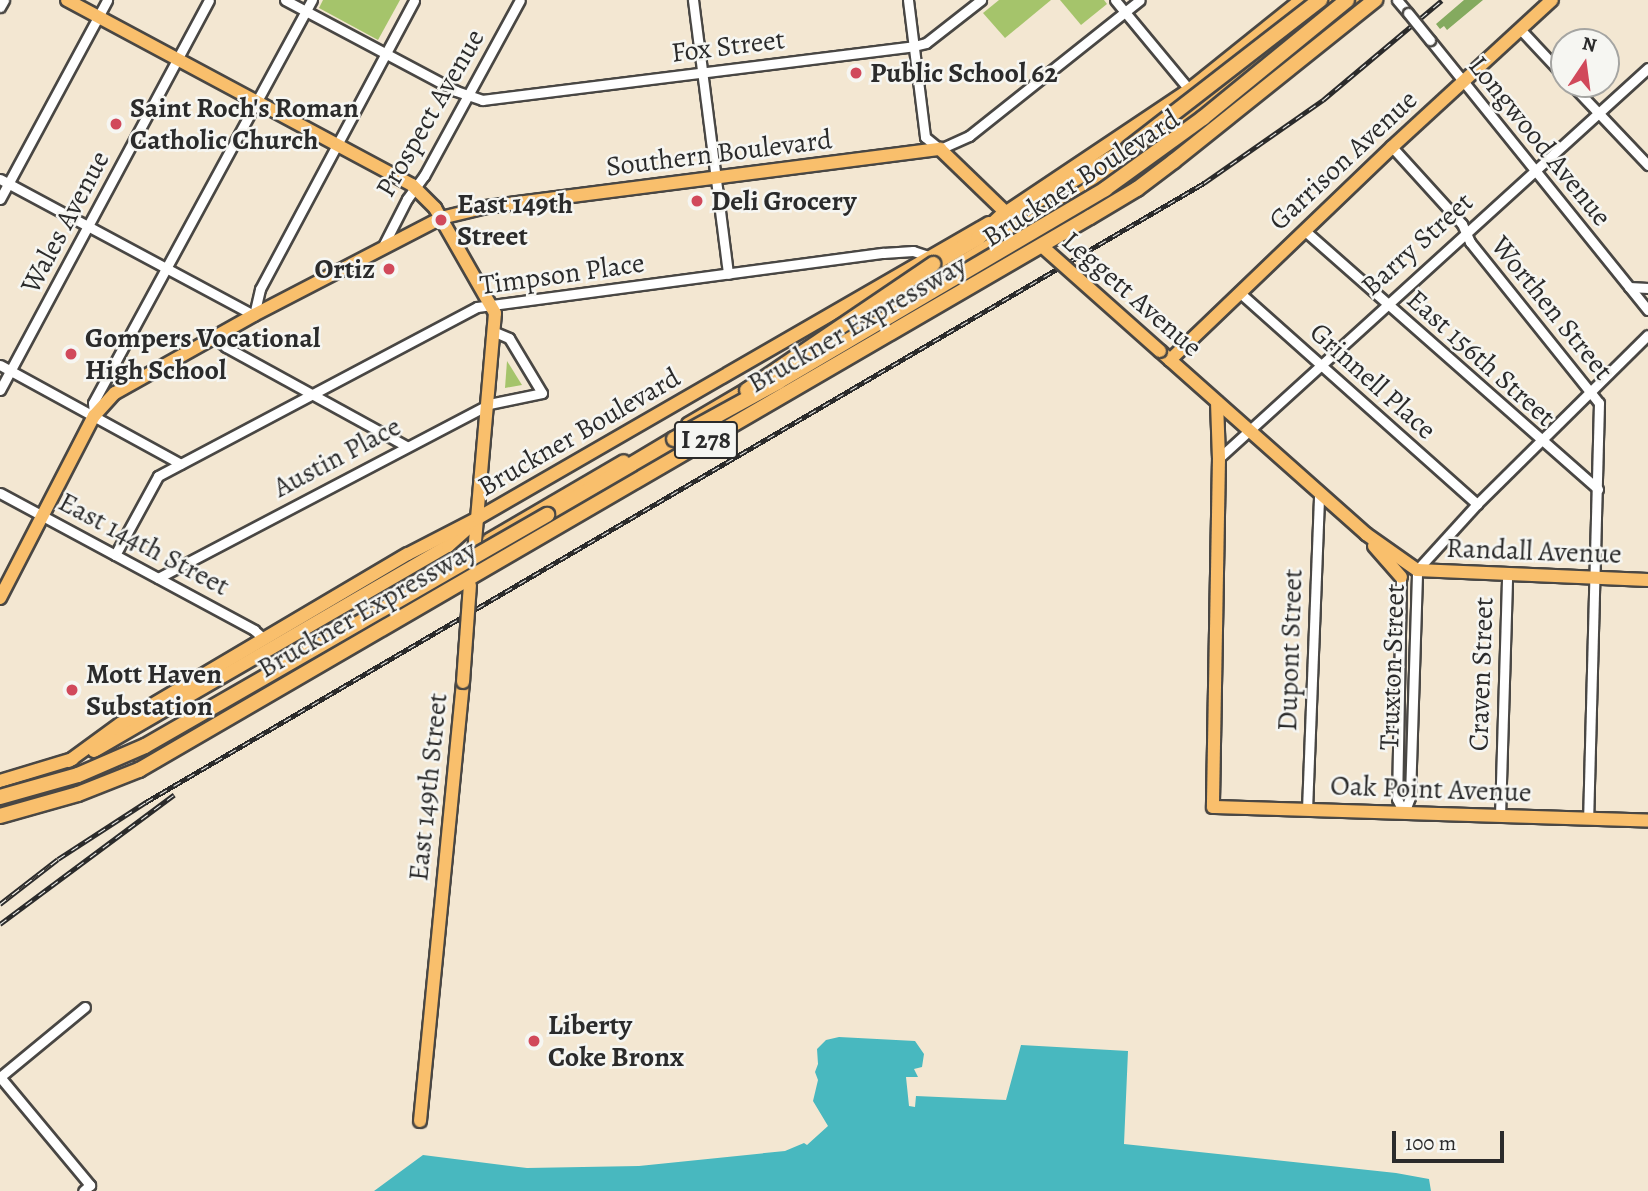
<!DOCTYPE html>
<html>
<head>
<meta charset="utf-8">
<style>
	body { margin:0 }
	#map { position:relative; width:1648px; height:1191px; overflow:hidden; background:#f3e7d2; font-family:Alegreya,serif }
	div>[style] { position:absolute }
	.green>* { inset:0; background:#a5c46b }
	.forest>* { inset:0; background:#84aa5f }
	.water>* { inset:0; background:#48b8bf }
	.roads { filter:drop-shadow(2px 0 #494744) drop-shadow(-2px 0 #494744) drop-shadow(0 2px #494744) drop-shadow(0 -2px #494744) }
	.minor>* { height:9px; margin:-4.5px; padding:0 4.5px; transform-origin:4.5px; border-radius:4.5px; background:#fff }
	.major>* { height:12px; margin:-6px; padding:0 6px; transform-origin:6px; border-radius:6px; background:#f9bf6c }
	.highway>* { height:14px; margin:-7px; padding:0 7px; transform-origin:7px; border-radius:7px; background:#f9bf6c }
	.rail>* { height:5px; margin-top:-2.5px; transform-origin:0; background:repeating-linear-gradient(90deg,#f6f6f2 0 8px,#2b2b2b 0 16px); box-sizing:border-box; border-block:2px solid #2b2b2b }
	.bridges { filter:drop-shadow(2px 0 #494744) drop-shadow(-2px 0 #494744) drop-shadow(0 2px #494744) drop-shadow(0 -2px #494744) }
	.minor-bridge>* { height:9px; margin:-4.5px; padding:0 4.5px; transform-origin:4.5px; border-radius:4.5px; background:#fff }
	.major-bridge>* { height:12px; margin:-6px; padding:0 6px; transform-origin:6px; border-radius:6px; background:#f9bf6c }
	.highway-bridge>* { height:14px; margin:-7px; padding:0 7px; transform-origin:7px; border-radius:7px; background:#f9bf6c }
	.dots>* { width:19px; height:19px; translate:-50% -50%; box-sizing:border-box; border:4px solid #f6f6f2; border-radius:50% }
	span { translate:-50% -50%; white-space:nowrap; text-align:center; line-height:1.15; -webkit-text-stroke:5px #f6f6f2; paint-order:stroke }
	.shield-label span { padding:2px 5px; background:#f6f6f2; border:2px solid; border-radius:5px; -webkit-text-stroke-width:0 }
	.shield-label { font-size:26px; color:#2b2b2b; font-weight:700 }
	.street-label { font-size:28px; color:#2b2b2b }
	.poi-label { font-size:28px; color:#2b2b2b; font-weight:700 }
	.left { translate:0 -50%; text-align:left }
	.right { translate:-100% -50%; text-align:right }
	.north { position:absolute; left:1550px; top:28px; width:70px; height:70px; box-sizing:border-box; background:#f6f6f2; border:2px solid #a5a5a2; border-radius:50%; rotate:13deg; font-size:19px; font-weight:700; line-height:28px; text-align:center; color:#2b2b2b }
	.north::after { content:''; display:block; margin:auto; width:24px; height:32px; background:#d1495b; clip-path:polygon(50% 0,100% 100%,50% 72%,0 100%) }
	.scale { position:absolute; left:1392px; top:1131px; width:112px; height:32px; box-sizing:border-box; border:4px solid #2b2b2b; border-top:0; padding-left:9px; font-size:21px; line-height:24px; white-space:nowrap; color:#2b2b2b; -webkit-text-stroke:5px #f6f6f2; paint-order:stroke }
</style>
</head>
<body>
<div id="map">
	<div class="green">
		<div style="clip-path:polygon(323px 0,400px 0,378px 40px,319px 8px)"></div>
		<div style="clip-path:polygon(999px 0,1051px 0,1005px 38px,983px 13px)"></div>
		<div style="clip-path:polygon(1060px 0,1104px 0,1107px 4px,1081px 25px)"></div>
		<div style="clip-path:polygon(507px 361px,522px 385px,505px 388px)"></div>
	</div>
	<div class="forest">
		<div style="clip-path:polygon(1464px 0,1483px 0,1447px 30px,1444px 26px,1440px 29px,1436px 24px)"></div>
	</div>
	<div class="water">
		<div style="clip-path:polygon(839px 1037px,915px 1041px,924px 1054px,922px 1067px,914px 1069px,918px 1077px,906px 1077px,909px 1106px,915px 1107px,916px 1096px,1006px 1100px,1021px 1045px,1128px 1051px,1124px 1144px,1396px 1173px,1429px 1179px,1431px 1191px,374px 1191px,423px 1155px,527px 1168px,639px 1166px,785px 1151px,804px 1143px,807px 1145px,828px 1126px,813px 1101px,818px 1080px,815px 1072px,818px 1064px,817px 1049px,826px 1040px)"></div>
	</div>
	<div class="roads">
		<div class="minor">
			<div style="left:285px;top:0;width:194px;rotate:28deg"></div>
			<div style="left:456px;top:91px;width:28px;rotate:19deg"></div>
			<div style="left:482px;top:100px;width:435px;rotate:-7.1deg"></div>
			<div style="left:914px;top:46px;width:12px;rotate:-14deg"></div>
			<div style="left:926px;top:43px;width:70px;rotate:-38deg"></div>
			<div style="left:693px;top:0;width:276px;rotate:82.7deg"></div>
			<div style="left:908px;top:0;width:138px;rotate:82.9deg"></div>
			<div style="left:925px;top:137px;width:19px;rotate:39deg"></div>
			<div style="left:940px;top:149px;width:32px;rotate:-24deg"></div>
			<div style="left:969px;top:136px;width:218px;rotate:-38.5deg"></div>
			<div style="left:1115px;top:0;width:121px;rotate:50.4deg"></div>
			<div style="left:1397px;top:0;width:17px;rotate:50deg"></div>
			<div style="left:0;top:7px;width:8px;rotate:-60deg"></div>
			<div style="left:1520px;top:29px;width:64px;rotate:46.9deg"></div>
			<div style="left:1430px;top:40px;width:347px;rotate:51.1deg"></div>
			<div style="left:1571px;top:84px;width:112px;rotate:46.5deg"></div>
			<div style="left:1392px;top:147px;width:104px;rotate:47.7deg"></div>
			<div style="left:1462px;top:224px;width:20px;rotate:66deg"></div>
			<div style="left:1470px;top:242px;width:206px;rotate:51.3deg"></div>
			<div style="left:1599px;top:403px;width:416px;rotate:91.5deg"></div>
			<div style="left:0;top:179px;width:288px;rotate:28.2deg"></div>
			<div style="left:254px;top:315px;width:27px;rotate:-77deg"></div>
			<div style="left:260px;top:289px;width:327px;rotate:-61.9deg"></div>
			<div style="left:0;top:199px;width:226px;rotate:-61.7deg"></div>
			<div style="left:1304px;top:230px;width:392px;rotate:41.4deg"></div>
			<div style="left:382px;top:248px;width:55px;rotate:-63deg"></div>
			<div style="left:407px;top:199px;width:29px;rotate:-54deg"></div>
			<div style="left:424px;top:176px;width:200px;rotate:-61.4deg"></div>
			<div style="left:1629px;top:287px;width:19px;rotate:3deg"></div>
			<div style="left:1239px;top:292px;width:319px;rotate:41.7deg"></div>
			<div style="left:215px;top:338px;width:14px;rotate:39deg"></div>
			<div style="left:226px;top:347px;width:205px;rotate:28.8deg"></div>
			<div style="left:114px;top:363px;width:25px;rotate:50deg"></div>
			<div style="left:0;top:365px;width:206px;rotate:28.7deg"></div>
			<div style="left:0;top:390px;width:442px;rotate:-61.8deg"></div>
			<div style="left:94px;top:416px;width:13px;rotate:-94deg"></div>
			<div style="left:93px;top:403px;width:459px;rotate:-61.5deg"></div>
			<div style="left:1219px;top:458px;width:580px;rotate:-42.27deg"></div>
			<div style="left:0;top:493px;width:289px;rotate:28.3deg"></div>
			<div style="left:254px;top:630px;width:13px;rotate:42deg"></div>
			<div style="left:115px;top:555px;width:90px;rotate:-61.4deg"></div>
			<div style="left:158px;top:476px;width:361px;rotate:-27.9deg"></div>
			<div style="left:477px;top:307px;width:410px;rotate:-7.6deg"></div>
			<div style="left:883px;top:253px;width:30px;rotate:-4deg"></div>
			<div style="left:913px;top:251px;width:20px;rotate:18deg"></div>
			<div style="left:1401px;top:577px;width:222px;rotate:91deg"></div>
			<div style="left:1397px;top:799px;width:16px;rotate:63deg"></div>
			<div style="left:158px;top:578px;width:374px;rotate:-27.7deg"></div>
			<div style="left:489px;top:404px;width:54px;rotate:-11.7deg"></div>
			<div style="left:542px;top:393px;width:64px;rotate:-121deg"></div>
			<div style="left:509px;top:338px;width:15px;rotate:-157deg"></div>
			<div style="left:1307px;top:810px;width:318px;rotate:-87.8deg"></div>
			<div style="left:1404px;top:813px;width:17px;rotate:-69deg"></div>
			<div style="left:1410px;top:797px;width:227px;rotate:-88.2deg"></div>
			<div style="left:1417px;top:570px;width:89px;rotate:-47.7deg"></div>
			<div style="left:1477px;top:504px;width:240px;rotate:-44.7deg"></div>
			<div style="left:1500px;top:816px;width:240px;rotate:-88.3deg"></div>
			<div style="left:0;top:1077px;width:141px;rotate:50.2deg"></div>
			<div style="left:90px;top:1185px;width:9px;rotate:139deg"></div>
			<div style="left:0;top:1077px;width:110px;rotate:-39.5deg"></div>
		</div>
		<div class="major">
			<div style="left:67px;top:0;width:391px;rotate:28.2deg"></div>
			<div style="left:412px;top:185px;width:33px;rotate:45deg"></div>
			<div style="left:435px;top:208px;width:121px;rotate:60.3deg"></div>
			<div style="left:495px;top:313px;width:252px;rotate:95deg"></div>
			<div style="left:1008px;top:211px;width:218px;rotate:-33.8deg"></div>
			<div style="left:1189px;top:90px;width:144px;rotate:-38.8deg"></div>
			<div style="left:828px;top:343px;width:224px;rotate:-31.1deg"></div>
			<div style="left:1020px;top:227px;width:60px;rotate:-27.8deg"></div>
			<div style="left:1073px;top:199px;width:78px;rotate:-34.1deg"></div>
			<div style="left:1138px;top:155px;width:248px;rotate:-38.6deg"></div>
			<div style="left:849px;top:349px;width:324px;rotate:-30.6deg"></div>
			<div style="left:1128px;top:184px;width:107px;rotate:-36.7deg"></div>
			<div style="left:1214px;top:120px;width:190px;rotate:-39.2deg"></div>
			<div style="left:1160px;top:351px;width:276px;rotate:41.6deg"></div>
			<div style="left:1366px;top:534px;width:62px;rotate:35.2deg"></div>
			<div style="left:1417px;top:570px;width:231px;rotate:2.5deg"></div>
			<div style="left:1170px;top:360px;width:308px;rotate:-43.8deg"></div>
			<div style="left:1392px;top:147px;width:217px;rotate:-42.6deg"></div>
			<div style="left:1217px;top:402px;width:56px;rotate:88deg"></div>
			<div style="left:1219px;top:458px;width:349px;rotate:91deg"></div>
			<div style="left:1213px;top:807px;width:435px;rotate:1.8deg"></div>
			<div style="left:688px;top:424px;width:77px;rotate:-30.6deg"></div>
			<div style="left:609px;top:486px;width:178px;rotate:-29.3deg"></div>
			<div style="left:489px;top:540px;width:156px;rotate:-30.3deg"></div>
			<div style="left:1374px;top:546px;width:41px;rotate:48.9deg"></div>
			<div style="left:0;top:598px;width:205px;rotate:-62.7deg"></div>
			<div style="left:94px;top:416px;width:31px;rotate:-48deg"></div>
			<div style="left:115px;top:393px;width:159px;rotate:-29.3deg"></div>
			<div style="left:254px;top:315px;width:211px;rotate:-27.4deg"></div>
			<div style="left:441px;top:218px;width:46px;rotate:-13.7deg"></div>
			<div style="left:486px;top:207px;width:458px;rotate:-7.3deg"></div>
			<div style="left:940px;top:149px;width:118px;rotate:44deg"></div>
			<div style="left:94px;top:751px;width:409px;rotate:-30.1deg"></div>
			<div style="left:448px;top:546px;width:27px;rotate:-42deg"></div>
			<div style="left:69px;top:761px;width:63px;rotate:-36deg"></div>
			<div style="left:120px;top:724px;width:334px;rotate:-30.6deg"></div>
			<div style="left:408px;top:554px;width:79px;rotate:-27.2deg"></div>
			<div style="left:478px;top:518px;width:590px;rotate:-30deg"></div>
			<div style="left:141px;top:761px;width:297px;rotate:-30.8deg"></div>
			<div style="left:0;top:781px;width:76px;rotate:-16.8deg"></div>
			<div style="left:45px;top:799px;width:26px;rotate:-28deg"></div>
			<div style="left:68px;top:787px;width:16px;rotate:-43deg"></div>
			<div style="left:420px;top:1121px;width:441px;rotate:-84.4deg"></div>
		</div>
		<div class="highway">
			<div style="left:933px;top:264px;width:52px;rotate:-30deg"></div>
			<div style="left:978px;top:238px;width:37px;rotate:-43deg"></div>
			<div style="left:1005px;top:213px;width:16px;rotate:-11deg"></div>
			<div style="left:1021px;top:210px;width:125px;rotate:-29.9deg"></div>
			<div style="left:547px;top:515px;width:148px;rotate:-30.9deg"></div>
		</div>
	</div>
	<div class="rail">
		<div style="left:0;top:904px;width:73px;rotate:-37.8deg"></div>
		<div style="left:58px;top:859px;width:105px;rotate:-32.9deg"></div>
		<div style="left:146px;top:802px;width:1226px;rotate:-30.33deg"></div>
		<div style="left:1204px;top:183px;width:145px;rotate:-34.9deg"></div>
		<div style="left:1323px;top:100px;width:155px;rotate:-40deg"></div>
		<div style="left:0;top:924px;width:217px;rotate:-36.6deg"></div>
	</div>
	<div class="bridges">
		<div class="minor-bridge">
			<div style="left:1408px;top:13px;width:35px;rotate:51deg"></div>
		</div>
		<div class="major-bridge">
			<div style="left:1044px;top:248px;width:155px;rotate:41.6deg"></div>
			<div style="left:463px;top:682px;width:97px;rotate:-85.9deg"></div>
		</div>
		<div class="highway-bridge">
			<div style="left:1129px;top:148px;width:242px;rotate:-37.8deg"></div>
			<div style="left:747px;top:390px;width:225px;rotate:-34.1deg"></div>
			<div style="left:674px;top:439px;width:119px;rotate:-28.7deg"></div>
			<div style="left:778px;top:382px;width:380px;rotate:-30.5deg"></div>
			<div style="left:1105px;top:189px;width:121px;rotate:-35.9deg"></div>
			<div style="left:1203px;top:118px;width:186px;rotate:-39.3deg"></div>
			<div style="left:0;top:797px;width:81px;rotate:-15.8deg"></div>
			<div style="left:78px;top:775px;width:73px;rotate:-23.4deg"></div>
			<div style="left:145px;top:746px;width:464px;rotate:-29.9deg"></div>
			<div style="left:0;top:816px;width:81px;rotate:-15.8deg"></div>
			<div style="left:78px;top:794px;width:66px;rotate:-21.5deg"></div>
			<div style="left:139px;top:770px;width:1100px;rotate:-30.18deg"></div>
			<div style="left:1090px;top:217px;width:55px;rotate:-30.8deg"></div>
			<div style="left:1137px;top:189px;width:46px;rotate:-37.1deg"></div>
			<div style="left:1174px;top:161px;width:258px;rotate:-38.7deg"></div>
		</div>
	</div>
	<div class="dots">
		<div style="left:856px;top:73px;background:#d1495b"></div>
		<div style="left:116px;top:124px;background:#d1495b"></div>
		<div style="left:697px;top:201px;background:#d1495b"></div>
		<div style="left:441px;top:220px;background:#d1495b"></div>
		<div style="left:389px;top:269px;background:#d1495b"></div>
		<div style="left:71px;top:354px;background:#d1495b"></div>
		<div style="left:72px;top:690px;background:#d1495b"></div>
		<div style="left:534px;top:1041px;background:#d1495b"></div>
	</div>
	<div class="shield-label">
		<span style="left:706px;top:440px">I 278</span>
	</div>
	<div class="street-label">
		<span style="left:728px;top:46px;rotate:-7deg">Fox Street</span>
		<span style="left:430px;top:113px;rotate:-60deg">Prospect Avenue</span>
		<span style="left:1540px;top:141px;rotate:51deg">Longwood Avenue</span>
		<span style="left:719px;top:153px;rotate:-7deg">Southern Boulevard</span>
		<span style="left:1343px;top:160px;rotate:-43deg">Garrison Avenue</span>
		<span style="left:1081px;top:178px;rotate:-33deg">Bruckner Boulevard</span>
		<span style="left:65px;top:222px;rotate:-62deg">Wales Avenue</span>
		<span style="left:1417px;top:244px;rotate:-42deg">Barry Street</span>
		<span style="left:562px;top:274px;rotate:-8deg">Timpson Place</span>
		<span style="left:1132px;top:294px;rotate:41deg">Leggett Avenue</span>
		<span style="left:1552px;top:308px;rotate:51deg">Worthen Street</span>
		<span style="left:857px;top:324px;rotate:-30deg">Bruckner Expressway</span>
		<span style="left:1481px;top:358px;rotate:42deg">East 156th Street</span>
		<span style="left:1373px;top:381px;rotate:42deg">Grinnell Place</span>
		<span style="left:579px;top:432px;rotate:-30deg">Bruckner Boulevard</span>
		<span style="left:337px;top:457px;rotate:-28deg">Austin Place</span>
		<span style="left:144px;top:544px;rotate:28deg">East 144th Street</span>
		<span style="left:1534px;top:551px;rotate:2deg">Randall Avenue</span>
		<span style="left:367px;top:609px;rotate:-30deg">Bruckner Expressway</span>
		<span style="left:1290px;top:650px;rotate:-88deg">Dupont Street</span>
		<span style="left:1392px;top:667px;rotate:-88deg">Truxton Street</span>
		<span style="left:1481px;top:674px;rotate:-88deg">Craven Street</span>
		<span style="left:428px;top:787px;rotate:-84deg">East 149th Street</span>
		<span style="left:1431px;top:789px;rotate:2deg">Oak Point Avenue</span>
	</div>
	<div class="poi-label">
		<span class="left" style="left:870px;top:73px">Public School 62</span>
		<span class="left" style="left:130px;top:124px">Saint Roch's Roman<br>Catholic Church</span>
		<span class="left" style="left:711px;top:201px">Deli Grocery</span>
		<span class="left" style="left:457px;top:220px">East 149th<br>Street</span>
		<span class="right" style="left:375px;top:269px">Ortiz</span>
		<span class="left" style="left:85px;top:354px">Gompers Vocational<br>High School</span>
		<span class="left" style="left:86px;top:690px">Mott Haven<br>Substation</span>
		<span class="left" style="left:548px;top:1041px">Liberty<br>Coke Bronx</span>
	</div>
	<div class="north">N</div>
	<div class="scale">100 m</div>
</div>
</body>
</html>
